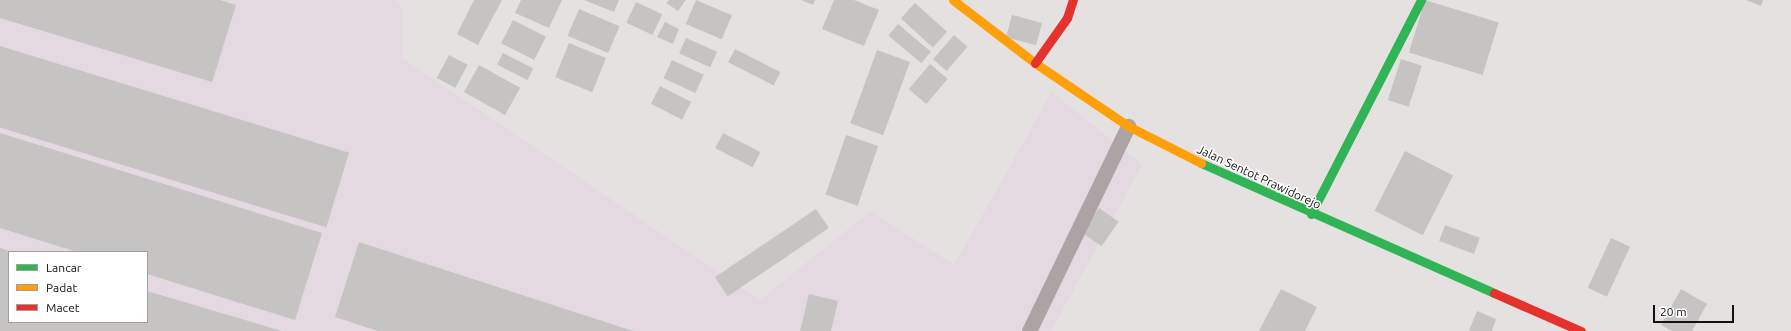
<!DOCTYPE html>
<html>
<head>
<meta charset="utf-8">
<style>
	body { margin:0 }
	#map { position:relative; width:1791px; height:331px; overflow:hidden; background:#e4e1e0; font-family:Ubuntu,sans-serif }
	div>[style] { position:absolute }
	.industrial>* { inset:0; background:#e4d8e1 }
	.building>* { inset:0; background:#c6c3c3; transform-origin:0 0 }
	.lane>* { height:15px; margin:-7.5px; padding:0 7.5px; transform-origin:7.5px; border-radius:7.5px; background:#ada2a4 }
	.fast>* { height:9px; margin:-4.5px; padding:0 4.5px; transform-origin:4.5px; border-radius:4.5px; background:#30b455 }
	.slow>* { height:9px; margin:-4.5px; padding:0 4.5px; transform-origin:4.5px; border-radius:4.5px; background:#ff9f0a }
	.jam>* { height:9px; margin:-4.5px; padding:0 4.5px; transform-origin:4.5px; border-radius:4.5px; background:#e5322d }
	span { translate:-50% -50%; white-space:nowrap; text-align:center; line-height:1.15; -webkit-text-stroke:3px #fff; paint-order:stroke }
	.street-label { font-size:12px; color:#121010 }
	.legend { position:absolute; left:8px; top:251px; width:140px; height:72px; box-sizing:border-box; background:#fff; border:1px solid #a09f9f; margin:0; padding:5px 7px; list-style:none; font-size:12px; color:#121010 }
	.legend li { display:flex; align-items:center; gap:8px; height:20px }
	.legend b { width:20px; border:1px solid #a09f9f }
	.scale { position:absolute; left:1653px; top:305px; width:81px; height:18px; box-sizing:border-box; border:2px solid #121010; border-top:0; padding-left:5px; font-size:12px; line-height:14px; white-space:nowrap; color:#121010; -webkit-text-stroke:3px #fff; paint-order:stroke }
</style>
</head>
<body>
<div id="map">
	<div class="industrial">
		<div style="clip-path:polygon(evenodd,0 0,395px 0,403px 10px,402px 58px,760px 300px,871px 211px,954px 265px,1052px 92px,1142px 165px,1051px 331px,0 331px,0 0,9px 252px,147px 252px,147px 322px,9px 322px,9px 252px)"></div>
	</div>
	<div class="building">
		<div style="clip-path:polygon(0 0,220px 0,236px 5px,212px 82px,0 18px)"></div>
		<div style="clip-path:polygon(474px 0,502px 0,478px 45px,457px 34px)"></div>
		<div style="clip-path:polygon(521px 0,562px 0,549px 28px,515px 13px)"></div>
		<div style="clip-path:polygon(584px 0,619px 0,614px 12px)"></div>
		<div style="clip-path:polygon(669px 0,686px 0,678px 11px,666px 3px)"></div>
		<div style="left:696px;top:0;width:39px;height:26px;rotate:23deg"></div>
		<div style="clip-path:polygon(801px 0,815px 0,813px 5px)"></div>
		<div style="clip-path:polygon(834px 0,854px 0,879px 10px,864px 46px,822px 29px)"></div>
		<div style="left:1425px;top:0;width:77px;height:55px;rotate:17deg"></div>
		<div style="clip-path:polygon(1746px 0,1763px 0,1761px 6px)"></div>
		<div style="left:636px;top:2px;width:29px;height:23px;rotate:25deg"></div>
		<div style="left:915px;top:3px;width:43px;height:21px;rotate:42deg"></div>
		<div style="left:579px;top:9px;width:44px;height:29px;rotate:23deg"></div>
		<div style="left:1012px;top:15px;width:31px;height:23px;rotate:15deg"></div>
		<div style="left:513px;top:20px;width:37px;height:26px;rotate:27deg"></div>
		<div style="clip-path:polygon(665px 22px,679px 29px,673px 44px,657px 37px)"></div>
		<div style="left:898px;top:24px;width:43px;height:15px;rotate:40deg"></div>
		<div style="left:954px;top:35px;width:18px;height:32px;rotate:41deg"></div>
		<div style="left:686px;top:38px;width:34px;height:17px;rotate:24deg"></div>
		<div style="left:569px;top:43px;width:40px;height:37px;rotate:22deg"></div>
		<div style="left:0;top:46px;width:365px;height:78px;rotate:17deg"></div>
		<div style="left:735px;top:49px;width:51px;height:15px;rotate:27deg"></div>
		<div style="left:877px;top:50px;width:35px;height:78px;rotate:20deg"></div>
		<div style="left:503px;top:53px;width:34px;height:13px;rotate:27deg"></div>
		<div style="left:449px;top:55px;width:21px;height:26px;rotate:28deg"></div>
		<div style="left:1401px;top:59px;width:22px;height:43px;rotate:18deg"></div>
		<div style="left:672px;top:60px;width:35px;height:20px;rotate:25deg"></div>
		<div style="left:930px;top:64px;width:23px;height:33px;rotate:40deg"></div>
		<div style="left:479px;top:65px;width:47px;height:31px;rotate:29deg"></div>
		<div style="left:660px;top:86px;width:35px;height:20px;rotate:27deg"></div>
		<div style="clip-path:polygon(0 133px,322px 233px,295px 320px,147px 274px,147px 252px,77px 252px,0 228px)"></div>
		<div style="left:723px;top:133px;width:42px;height:17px;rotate:27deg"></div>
		<div style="left:846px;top:135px;width:34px;height:63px;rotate:19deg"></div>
		<div style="left:1405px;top:151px;width:54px;height:67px;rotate:27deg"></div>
		<div style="left:1099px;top:208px;width:24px;height:30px;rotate:35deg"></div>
		<div style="left:816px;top:209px;width:23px;height:122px;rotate:56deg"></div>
		<div style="left:1445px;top:225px;width:37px;height:17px;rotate:20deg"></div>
		<div style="left:1611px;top:238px;width:21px;height:55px;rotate:25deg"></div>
		<div style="clip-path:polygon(359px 242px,633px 331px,378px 331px,335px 317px)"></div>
		<div style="clip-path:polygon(0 248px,9px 251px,9px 322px,147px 322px,147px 291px,282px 331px,0 331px)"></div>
		<div style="clip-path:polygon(1281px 289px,1317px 307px,1305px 331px,1259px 331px)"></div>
		<div style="clip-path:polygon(1681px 289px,1707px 304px,1692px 331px,1672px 331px,1661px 325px)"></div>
		<div style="clip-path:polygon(809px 294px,838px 301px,831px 331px,800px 331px)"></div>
		<div style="clip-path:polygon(1477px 311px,1496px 319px,1492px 331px,1469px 331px)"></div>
	</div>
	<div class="lane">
		<div style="left:1029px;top:331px;width:228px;rotate:-64.2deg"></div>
	</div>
	<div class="fast">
		<div style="left:1201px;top:163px;width:321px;rotate:23.9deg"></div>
		<div style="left:1311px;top:214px;width:241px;rotate:-62.8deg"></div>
	</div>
	<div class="slow">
		<div style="left:953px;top:0;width:103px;rotate:37.5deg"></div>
		<div style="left:1035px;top:63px;width:112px;rotate:34.1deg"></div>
		<div style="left:1128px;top:126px;width:82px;rotate:26.9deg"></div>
	</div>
	<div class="jam">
		<div style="left:1035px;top:63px;width:55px;rotate:-54.6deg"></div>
		<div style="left:1067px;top:18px;width:19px;rotate:-72deg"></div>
		<div style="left:1494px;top:293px;width:95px;rotate:23.6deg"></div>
	</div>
	<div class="street-label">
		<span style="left:1259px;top:177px;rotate:25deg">Jalan Sentot Prawidorejo</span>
	</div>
	<ul class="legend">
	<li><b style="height:5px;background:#30b455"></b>Lancar</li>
	<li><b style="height:5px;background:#ff9f0a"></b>Padat</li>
	<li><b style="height:5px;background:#e5322d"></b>Macet</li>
	</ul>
	<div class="scale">20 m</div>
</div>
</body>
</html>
